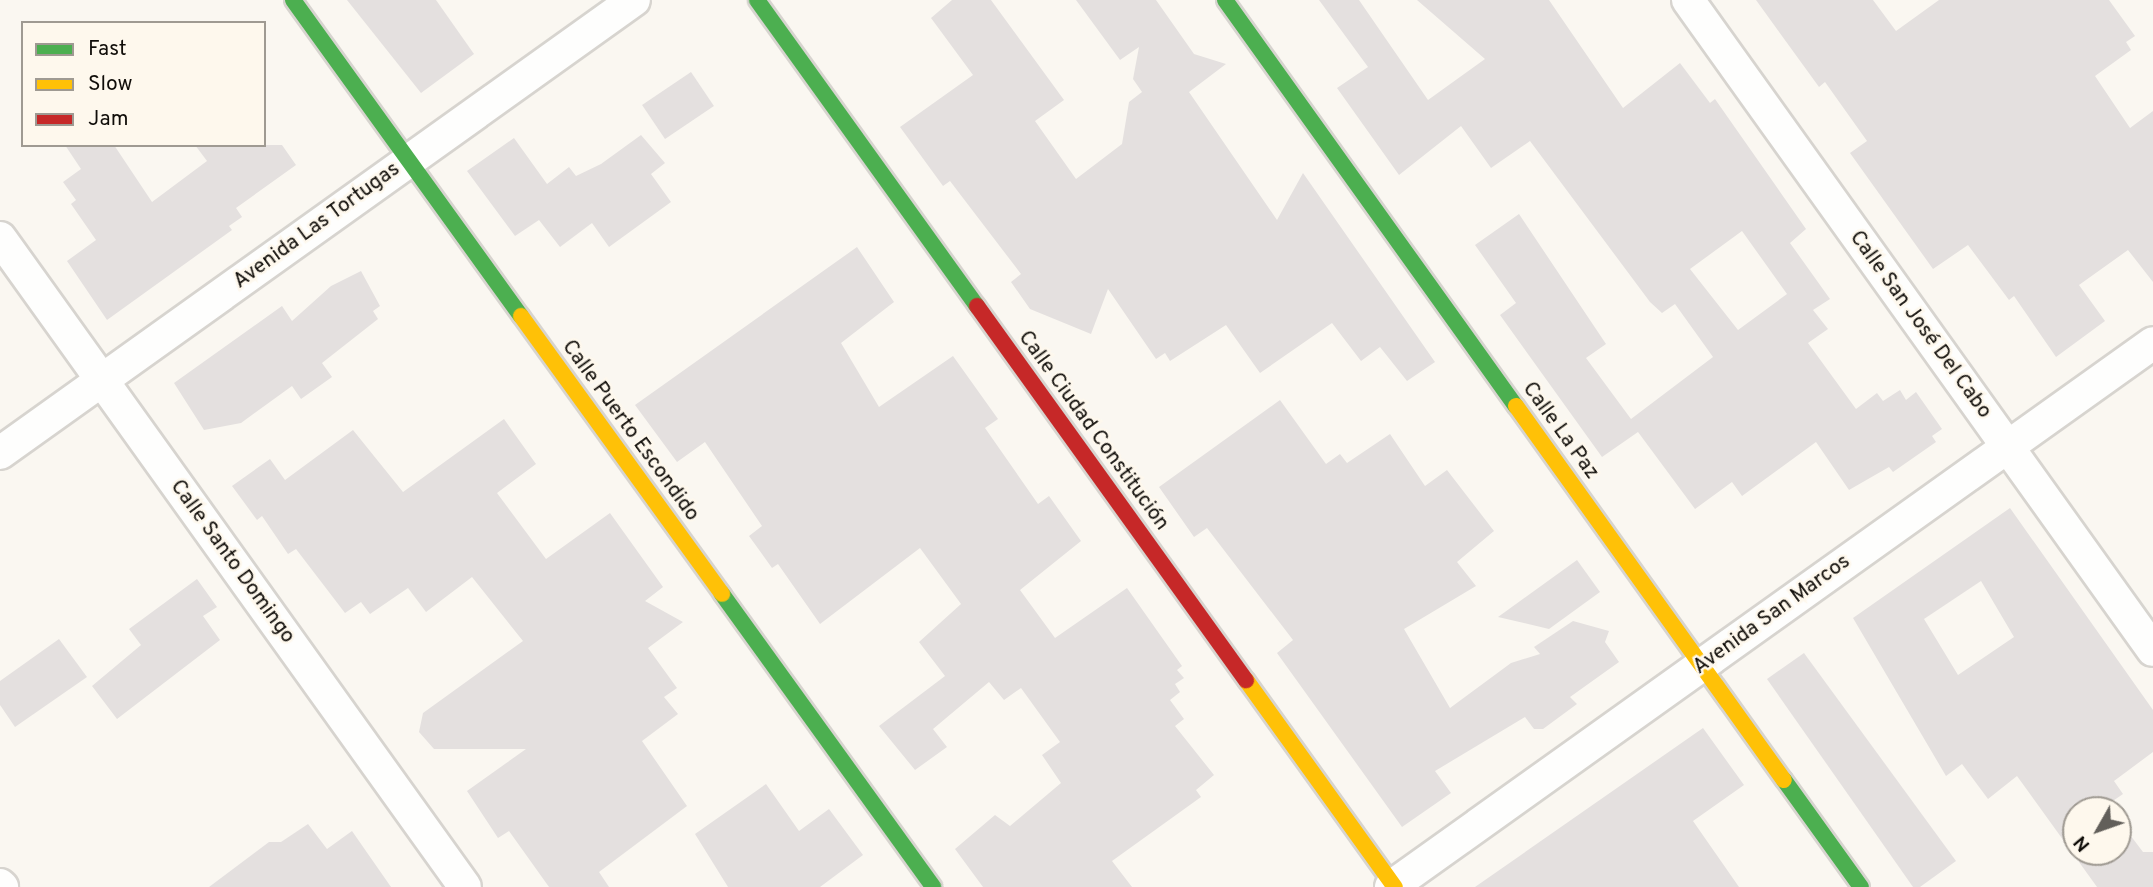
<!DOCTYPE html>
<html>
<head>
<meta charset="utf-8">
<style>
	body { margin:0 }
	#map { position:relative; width:2153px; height:887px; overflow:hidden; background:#faf7f1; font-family:Overpass,sans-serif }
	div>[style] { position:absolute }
	.building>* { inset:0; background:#e4e0df; transform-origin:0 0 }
	.roads { filter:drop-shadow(2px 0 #d7d4cf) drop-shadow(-2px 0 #d7d4cf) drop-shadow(0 2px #d7d4cf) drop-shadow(0 -2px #d7d4cf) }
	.street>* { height:32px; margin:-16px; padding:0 16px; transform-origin:16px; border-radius:16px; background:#fefefd }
	.fast>* { height:16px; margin:-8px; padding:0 8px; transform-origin:8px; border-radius:8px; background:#4caf50 }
	.slow>* { height:16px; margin:-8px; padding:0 8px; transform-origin:8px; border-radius:8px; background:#ffc107 }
	.jam>* { height:16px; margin:-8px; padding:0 8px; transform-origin:8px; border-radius:8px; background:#c62828 }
	span { translate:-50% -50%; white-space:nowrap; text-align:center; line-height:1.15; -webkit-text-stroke:5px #fef8ed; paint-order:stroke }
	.street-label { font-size:21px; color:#100d09 }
	.legend { position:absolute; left:21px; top:21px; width:245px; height:126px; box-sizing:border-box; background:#fef8ed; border:2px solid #9f9a92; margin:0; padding:9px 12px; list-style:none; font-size:21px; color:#100d09 }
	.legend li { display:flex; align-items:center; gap:14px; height:35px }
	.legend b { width:35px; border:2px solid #9f9a92 }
	.north { position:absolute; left:2062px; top:796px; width:70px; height:70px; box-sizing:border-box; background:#fef8ed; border:2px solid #9f9a92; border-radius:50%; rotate:230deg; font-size:19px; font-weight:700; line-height:28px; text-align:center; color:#100d09 }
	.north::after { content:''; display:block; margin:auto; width:24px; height:32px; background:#625f5a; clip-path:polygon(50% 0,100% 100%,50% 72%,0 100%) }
</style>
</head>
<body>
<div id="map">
	<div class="building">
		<div style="clip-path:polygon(347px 0,436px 0,474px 54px,421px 93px)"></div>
		<div style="clip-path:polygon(952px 0,991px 0,1064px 100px,1035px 121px,1076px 179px,1122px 144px,1129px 102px,1142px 92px,1133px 79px,1139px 47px,1120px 60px,1076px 0,1156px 0,1194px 54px,1226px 64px,1189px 92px,1277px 220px,1303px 173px,1435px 362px,1407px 381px,1380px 347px,1361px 361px,1332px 323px,1260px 373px,1226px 325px,1170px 361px,1165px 353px,1156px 359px,1108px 289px,1091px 334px,1030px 309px,1011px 282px,1021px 274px,950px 181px,943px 186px,900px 127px,973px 75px,931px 18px)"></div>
		<div style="clip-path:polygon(evenodd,1319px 0,1359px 0,1428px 100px,1485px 59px,1417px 0,1549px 0,1623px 108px,1680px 63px,1710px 103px,1715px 99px,1806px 229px,1790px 243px,1830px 299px,1813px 310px,1828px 329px,1808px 343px,1856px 409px,1877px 393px,1883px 401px,1900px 390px,1906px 400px,1916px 392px,1942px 429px,1932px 436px,1936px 442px,1893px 472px,1889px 467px,1849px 490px,1816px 442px,1742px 496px,1732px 482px,1695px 509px,1638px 432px,1602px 457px,1500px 315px,1516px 303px,1475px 245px,1519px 214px,1606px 344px,1586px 358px,1631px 419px,1713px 357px,1675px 304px,1662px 313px,1650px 302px,1530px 141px,1491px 168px,1461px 126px,1399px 175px,1337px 88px,1368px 67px,1319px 0,1742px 231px,1787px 294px,1738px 330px,1690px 269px,1742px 231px)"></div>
		<div style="clip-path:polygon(1756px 0,1873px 0,1896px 31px,1939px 0,2109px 0,2135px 36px,2126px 42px,2131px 50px,2095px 76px,2130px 128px,2153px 111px,2153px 282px,2128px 250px,2079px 285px,2105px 321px,2056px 357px,2014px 296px,2009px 300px,1968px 245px,1933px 269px,1850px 153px,1867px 141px,1825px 82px,1819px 87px)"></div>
		<div style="left:691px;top:72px;width:41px;height:59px;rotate:56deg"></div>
		<div style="clip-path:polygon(641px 135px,665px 163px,651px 174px,671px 202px,609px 247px,592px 223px,560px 247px,539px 220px,515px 236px,467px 171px,514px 138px,547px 184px,569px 167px,576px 176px,601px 164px)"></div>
		<div style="clip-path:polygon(65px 145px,114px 145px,152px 202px,207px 161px,195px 145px,282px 145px,296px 165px,236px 208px,242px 217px,229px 226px,232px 230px,107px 320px,67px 261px,96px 240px,71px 204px,76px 200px,63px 182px,81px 169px)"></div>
		<div style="clip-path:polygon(857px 247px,894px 302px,841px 343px,879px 407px,953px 356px,998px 419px,985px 428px,1038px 504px,1049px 496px,1081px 541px,1020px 590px,1055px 638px,1127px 588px,1182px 666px,1177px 670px,1184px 678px,1175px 684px,1180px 692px,1170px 700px,1184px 719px,1175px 726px,1214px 775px,1196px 790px,1201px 797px,1112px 861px,1132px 887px,983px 887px,955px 849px,995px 815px,1010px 826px,1061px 783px,1042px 755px,1060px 742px,1021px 688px,1004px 700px,989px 682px,933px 729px,947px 747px,915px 770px,879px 726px,945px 676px,919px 642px,961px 604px,920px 548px,820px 624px,778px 564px,772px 568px,749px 536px,762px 526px,705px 442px,677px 462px,635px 405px)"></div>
		<div style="clip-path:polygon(361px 271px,380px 306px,373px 311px,378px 319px,322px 363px,332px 377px,301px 399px,292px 386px,241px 423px,204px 430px,174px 383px,282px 306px,292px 321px,331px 286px)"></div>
		<div style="clip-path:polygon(1280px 400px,1326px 464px,1340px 454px,1347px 463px,1390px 434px,1425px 486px,1447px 470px,1494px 531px,1457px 562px,1476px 586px,1404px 629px,1450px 708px,1511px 663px,1540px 654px,1534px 647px,1573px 621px,1609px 631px,1605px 642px,1619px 662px,1570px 697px,1577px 704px,1543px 729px,1534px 729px,1525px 717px,1435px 771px,1451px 793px,1402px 827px,1277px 653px,1293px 640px,1207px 528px,1194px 537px,1159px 487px)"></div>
		<div style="clip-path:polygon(504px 419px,536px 464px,497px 493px,546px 559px,610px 513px,663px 587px,645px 601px,683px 622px,648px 648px,677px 688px,664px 697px,678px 714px,642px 741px,687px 806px,599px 872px,609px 887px,549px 887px,509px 831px,498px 838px,467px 791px,526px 749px,434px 749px,419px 732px,423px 713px,523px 641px,472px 577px,426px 612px,408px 588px,370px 614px,361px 602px,345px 613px,296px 549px,288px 554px,262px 516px,257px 520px,232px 486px,270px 459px,285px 480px,353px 430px,403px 492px)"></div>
		<div style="clip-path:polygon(evenodd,2010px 508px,2153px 710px,2153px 752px,2114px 781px,2123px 794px,2107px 805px,2111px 810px,2076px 810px,2076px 852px,2118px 852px,2118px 819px,2143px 852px,2153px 852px,2153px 887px,2097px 887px,2017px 776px,1988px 799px,1962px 764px,1946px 776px,1853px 618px,2010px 508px,1981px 581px,2014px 637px,1958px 675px,1924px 619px,1981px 581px)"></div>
		<div style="clip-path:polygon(1577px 560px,1600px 592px,1549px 629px,1498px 617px)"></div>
		<div style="clip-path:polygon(197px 579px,217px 607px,203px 616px,220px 640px,117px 719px,92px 686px,141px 645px,129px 629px)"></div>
		<div style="clip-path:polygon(59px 639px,87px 677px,15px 727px,0 705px,0 681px)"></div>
		<div style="clip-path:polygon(1804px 653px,1956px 861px,1920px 887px,1913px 887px,1767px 679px)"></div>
		<div style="clip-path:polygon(1703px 728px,1744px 785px,1693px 821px,1739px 887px,1475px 887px)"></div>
		<div style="clip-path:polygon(766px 784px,799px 831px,829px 809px,863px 855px,820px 887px,728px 887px,695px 834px)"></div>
		<div style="clip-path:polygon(308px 824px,327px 849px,352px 831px,391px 887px,209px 887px,269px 842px,281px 842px)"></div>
	</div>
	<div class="roads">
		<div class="street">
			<div style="left:1688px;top:0;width:799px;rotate:54.42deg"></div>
			<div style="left:0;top:238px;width:798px;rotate:54.38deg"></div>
			<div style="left:0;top:453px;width:779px;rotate:-35.55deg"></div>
			<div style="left:0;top:885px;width:3px;rotate:45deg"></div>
			<div style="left:1391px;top:887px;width:936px;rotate:-35.52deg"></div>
		</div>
		<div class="fast">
			<div style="left:293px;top:0;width:390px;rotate:54.2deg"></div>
			<div style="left:757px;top:0;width:377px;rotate:54.3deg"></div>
			<div style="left:1225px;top:0;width:500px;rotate:54.4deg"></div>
			<div style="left:722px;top:594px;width:361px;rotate:54.2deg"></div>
			<div style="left:1784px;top:780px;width:132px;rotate:54.3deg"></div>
		</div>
		<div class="slow">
			<div style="left:521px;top:316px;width:343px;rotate:54.1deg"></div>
			<div style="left:1516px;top:406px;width:460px;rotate:54.4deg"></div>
			<div style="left:1246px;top:680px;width:255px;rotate:54.3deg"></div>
		</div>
		<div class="jam">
			<div style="left:977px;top:306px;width:461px;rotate:54.3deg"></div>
		</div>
	</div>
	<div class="street-label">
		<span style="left:317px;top:226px;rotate:-36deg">Avenida Las Tortugas</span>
		<span style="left:1920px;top:325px;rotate:54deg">Calle San José Del Cabo</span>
		<span style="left:630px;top:431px;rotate:54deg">Calle Puerto Escondido</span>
		<span style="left:1093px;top:431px;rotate:54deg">Calle Ciudad Constitución</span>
		<span style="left:1560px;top:431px;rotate:54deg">Calle La Paz</span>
		<span style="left:232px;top:562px;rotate:54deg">Calle Santo Domingo</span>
		<span style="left:1772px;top:615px;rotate:-36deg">Avenida San Marcos</span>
	</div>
	<ul class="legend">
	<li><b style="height:9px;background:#4caf50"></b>Fast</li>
	<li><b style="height:9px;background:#ffc107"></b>Slow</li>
	<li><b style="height:9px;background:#c62828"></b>Jam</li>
	</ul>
	<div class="north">N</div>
</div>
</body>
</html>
